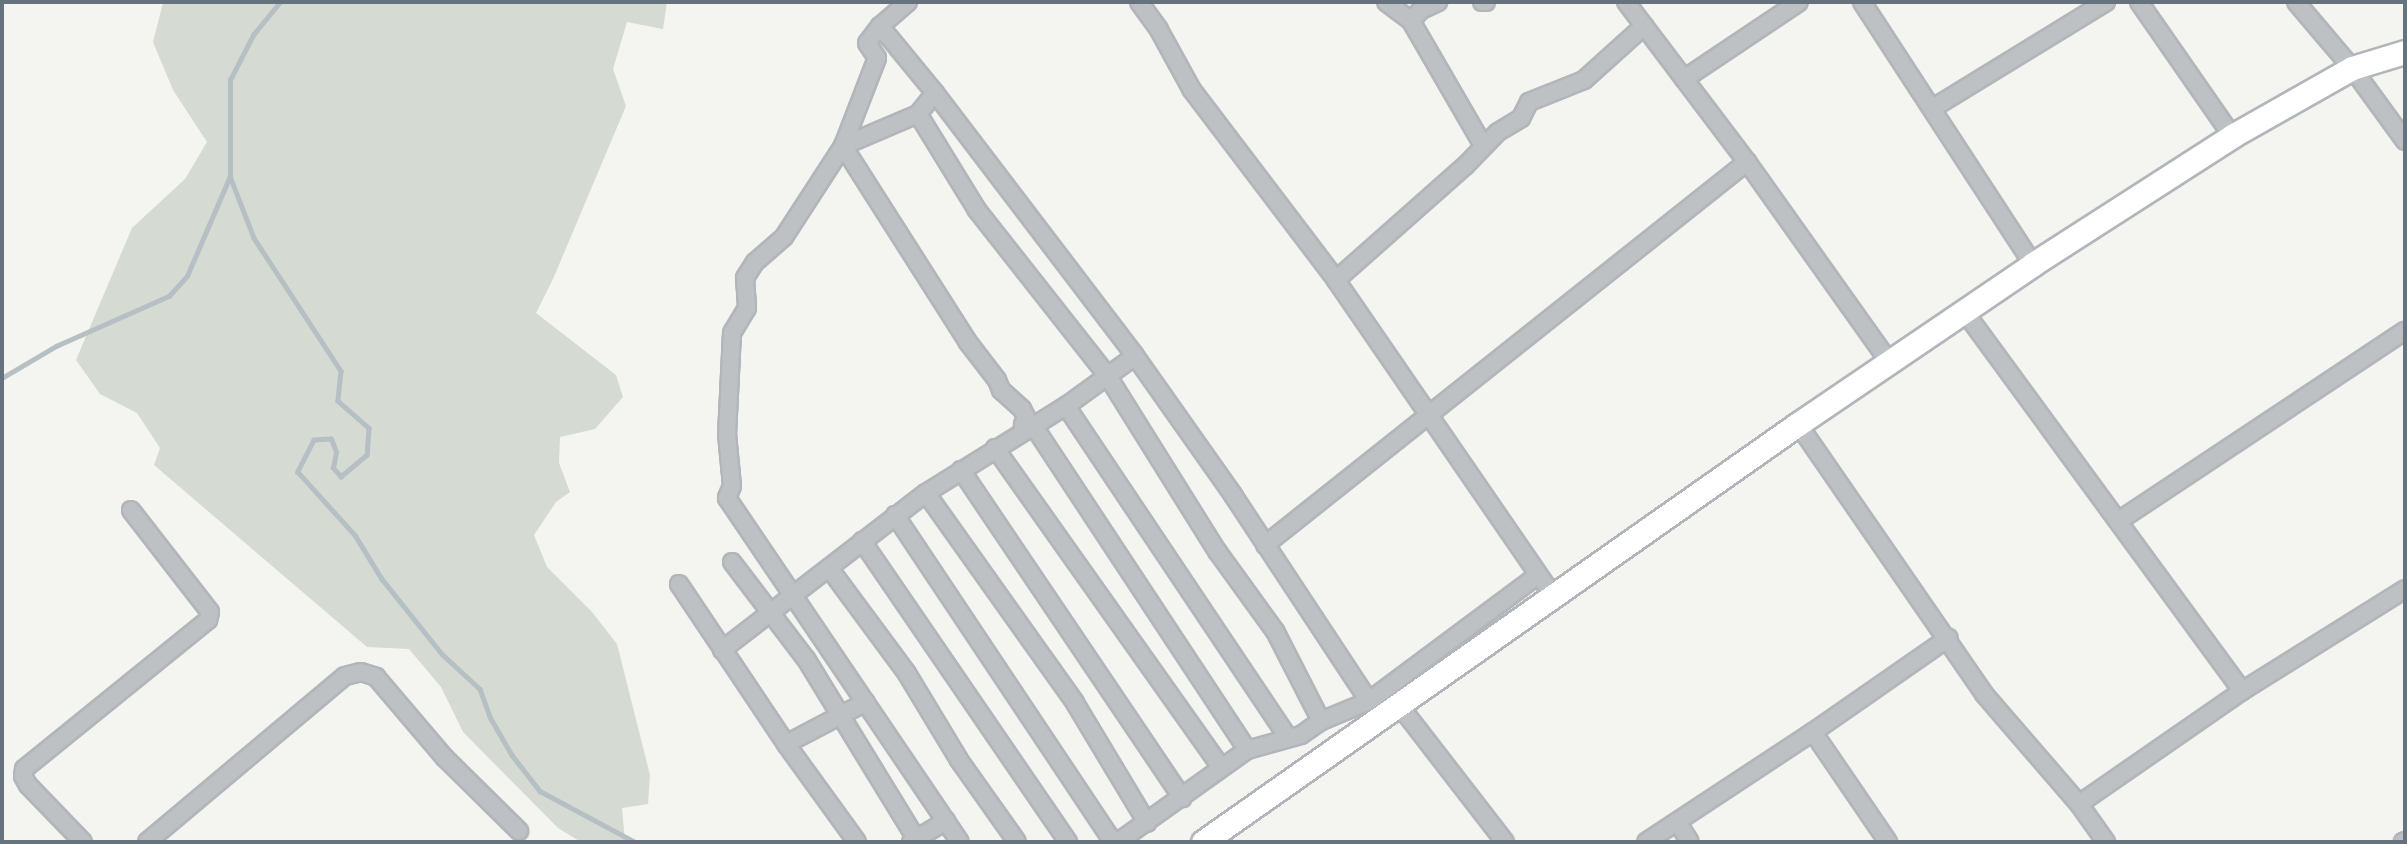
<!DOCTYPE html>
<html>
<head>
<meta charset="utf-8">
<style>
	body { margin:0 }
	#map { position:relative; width:2407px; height:844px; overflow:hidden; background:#f4f4f0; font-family:Raleway,sans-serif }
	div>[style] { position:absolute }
	.green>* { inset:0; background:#d5dad2 }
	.stream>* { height:4.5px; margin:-2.25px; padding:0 2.25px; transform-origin:2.25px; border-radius:2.25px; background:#b6c0c4 }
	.roads { filter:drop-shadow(2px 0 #b2b6ba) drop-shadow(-2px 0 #b2b6ba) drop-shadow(0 2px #b2b6ba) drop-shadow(0 -2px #b2b6ba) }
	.minor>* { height:16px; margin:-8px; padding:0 8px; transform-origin:8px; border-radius:8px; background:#bdc1c4 }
	.secondary>* { height:23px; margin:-11.5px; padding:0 11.5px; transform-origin:11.5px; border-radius:11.5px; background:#fff }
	span { translate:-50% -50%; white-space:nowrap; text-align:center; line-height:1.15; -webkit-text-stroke:7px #fff; paint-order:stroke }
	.frame { position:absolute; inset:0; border:4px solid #66737e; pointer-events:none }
</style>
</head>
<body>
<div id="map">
	<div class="green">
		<div style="clip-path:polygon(667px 2px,663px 29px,627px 22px,613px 69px,626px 106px,553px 279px,536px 313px,616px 375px,623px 397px,595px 429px,560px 437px,559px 463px,570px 492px,556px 502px,534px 535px,547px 567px,592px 612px,617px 644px,650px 775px,648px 804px,622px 808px,625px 842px,581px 842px,558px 828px,463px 732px,441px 687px,409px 649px,367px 647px,154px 465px,160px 448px,137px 413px,100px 394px,76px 360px,132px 228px,185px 179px,207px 142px,173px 90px,153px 42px,163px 3px)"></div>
	</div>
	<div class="stream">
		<div style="left:230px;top:176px;width:66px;rotate:68.8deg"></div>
		<div style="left:254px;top:238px;width:159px;rotate:56.8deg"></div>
		<div style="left:341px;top:371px;width:30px;rotate:96deg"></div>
		<div style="left:338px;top:401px;width:41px;rotate:41.1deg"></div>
		<div style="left:369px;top:428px;width:27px;rotate:94deg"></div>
		<div style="left:367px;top:455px;width:34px;rotate:140deg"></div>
		<div style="left:341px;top:477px;width:12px;rotate:-132deg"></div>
		<div style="left:333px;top:468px;width:16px;rotate:-79deg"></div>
		<div style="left:336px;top:452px;width:14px;rotate:-111deg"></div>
		<div style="left:331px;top:439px;width:17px;rotate:177deg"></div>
		<div style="left:314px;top:440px;width:36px;rotate:117deg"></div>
		<div style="left:298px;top:472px;width:85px;rotate:47.9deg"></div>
		<div style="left:355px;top:535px;width:52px;rotate:58.5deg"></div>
		<div style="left:382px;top:579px;width:96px;rotate:51.3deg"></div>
		<div style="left:442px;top:654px;width:52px;rotate:42.6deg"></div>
		<div style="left:480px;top:689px;width:30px;rotate:70deg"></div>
		<div style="left:490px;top:717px;width:44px;rotate:59.9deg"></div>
		<div style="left:512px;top:755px;width:46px;rotate:52.1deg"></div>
		<div style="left:540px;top:791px;width:108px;rotate:28.2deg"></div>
		<div style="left:2px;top:378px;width:63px;rotate:-30.7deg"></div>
		<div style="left:56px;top:346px;width:124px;rotate:-23.9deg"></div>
		<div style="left:169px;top:296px;width:27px;rotate:-48deg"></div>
		<div style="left:187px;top:276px;width:109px;rotate:-66.7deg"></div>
		<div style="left:230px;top:176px;width:96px;rotate:-90deg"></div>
		<div style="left:230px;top:80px;width:51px;rotate:-62.9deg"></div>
		<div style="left:253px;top:35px;width:43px;rotate:-50.7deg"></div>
	</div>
	<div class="roads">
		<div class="minor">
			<div style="left:908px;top:2px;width:37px;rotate:139deg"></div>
			<div style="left:880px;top:26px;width:21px;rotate:127deg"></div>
			<div style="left:867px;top:43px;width:18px;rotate:56deg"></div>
			<div style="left:877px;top:58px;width:94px;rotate:111.1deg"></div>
			<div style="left:843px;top:146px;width:231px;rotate:57.5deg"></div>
			<div style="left:967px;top:341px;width:49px;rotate:52.4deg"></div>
			<div style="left:997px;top:380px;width:11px;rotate:68deg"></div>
			<div style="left:1001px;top:390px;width:28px;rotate:42deg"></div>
			<div style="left:1022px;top:409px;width:9px;rotate:63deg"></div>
			<div style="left:1026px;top:417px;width:9px;rotate:111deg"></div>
			<div style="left:1023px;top:425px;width:10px"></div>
			<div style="left:1033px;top:425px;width:389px;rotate:56.6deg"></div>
			<div style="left:1139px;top:2px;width:34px;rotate:54deg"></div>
			<div style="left:1159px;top:30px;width:68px;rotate:61.2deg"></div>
			<div style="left:1192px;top:90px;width:238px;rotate:52.8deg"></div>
			<div style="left:1336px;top:280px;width:385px;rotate:55.5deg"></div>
			<div style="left:1386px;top:2px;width:31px;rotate:37deg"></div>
			<div style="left:1411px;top:21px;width:143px;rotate:59.9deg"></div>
			<div style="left:1482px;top:2px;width:4px"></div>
			<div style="left:1626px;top:2px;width:201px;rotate:52.9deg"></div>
			<div style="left:1747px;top:162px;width:245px;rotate:54.6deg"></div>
			<div style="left:1862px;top:2px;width:313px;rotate:56.9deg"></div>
			<div style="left:2139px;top:2px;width:163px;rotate:55.2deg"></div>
			<div style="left:2296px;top:2px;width:87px;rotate:49.7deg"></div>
			<div style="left:2352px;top:68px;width:90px;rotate:54deg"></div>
			<div style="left:1411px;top:21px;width:15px;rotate:-48deg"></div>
			<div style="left:1421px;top:10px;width:19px;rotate:-25deg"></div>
			<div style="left:880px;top:26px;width:87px;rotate:50.6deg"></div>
			<div style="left:935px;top:93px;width:330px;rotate:52.7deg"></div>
			<div style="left:1135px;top:356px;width:170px;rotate:54.8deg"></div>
			<div style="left:1233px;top:495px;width:247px;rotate:56.6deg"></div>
			<div style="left:1684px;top:79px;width:138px;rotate:-33.8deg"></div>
			<div style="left:935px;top:93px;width:27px;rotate:129deg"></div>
			<div style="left:918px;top:114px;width:82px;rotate:156.9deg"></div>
			<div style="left:843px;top:146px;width:108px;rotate:123deg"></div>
			<div style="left:784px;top:237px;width:38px;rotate:139deg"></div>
			<div style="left:755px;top:262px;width:19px;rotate:122deg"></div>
			<div style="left:745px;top:278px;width:30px;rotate:86deg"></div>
			<div style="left:747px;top:308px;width:29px;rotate:121deg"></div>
			<div style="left:732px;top:333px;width:101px;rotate:92.8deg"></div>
			<div style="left:727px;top:434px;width:52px;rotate:84.5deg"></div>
			<div style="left:732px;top:486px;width:13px;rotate:113deg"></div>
			<div style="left:727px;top:498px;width:415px;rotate:55.9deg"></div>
			<div style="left:1933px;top:108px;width:203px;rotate:-31.5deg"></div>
			<div style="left:918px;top:114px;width:113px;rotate:58.4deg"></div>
			<div style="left:977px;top:210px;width:210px;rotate:51.8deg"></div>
			<div style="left:1107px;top:375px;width:208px;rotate:58deg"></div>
			<div style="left:1217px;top:551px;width:99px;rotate:54.1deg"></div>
			<div style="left:1275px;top:631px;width:101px;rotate:62.9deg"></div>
			<div style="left:1336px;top:280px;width:172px;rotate:-41.5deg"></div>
			<div style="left:1465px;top:166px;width:47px;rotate:-45.9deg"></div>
			<div style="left:1498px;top:132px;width:27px;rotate:-31deg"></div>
			<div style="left:1521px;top:118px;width:18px;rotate:-63deg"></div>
			<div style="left:1529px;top:102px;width:59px;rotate:-21.8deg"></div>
			<div style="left:1584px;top:80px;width:81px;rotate:-42deg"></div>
			<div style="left:1964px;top:311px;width:471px;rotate:53.8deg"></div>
			<div style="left:1066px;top:406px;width:399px;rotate:56.2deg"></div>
			<div style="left:1798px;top:424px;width:328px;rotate:55.4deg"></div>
			<div style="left:1984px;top:694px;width:145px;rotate:49.2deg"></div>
			<div style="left:2079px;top:804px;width:47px;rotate:54.6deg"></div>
			<div style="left:995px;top:448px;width:391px;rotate:54.7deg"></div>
			<div style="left:961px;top:470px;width:396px;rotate:56deg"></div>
			<div style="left:926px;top:493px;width:257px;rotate:54.6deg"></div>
			<div style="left:1075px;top:703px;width:140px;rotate:59deg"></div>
			<div style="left:895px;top:515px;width:393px;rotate:56.3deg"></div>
			<div style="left:2120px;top:520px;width:342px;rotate:-33.6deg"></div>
			<div style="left:862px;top:541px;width:365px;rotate:55.6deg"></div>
			<div style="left:1265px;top:545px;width:616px;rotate:-38.47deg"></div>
			<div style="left:732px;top:562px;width:122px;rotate:52.7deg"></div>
			<div style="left:806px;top:659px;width:215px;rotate:58.5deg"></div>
			<div style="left:829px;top:568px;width:129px;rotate:53.5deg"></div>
			<div style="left:906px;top:672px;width:103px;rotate:58.9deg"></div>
			<div style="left:959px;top:760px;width:100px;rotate:54.7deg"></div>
			<div style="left:679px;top:584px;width:192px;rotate:56.2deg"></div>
			<div style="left:786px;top:744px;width:121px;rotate:54.1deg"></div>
			<div style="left:722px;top:650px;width:257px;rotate:-37.6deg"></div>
			<div style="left:926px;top:493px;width:165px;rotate:-31.9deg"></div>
			<div style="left:1066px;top:406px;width:85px;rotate:-35.9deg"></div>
			<div style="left:1399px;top:705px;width:173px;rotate:52.3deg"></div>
			<div style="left:1813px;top:732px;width:133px;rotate:55.7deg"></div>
			<div style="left:786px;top:744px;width:90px;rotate:-27.7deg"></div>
			<div style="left:2079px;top:804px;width:198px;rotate:-34.7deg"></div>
			<div style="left:2242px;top:691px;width:192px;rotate:-32deg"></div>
			<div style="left:1678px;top:823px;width:22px;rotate:58deg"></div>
			<div style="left:83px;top:842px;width:79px;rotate:-134deg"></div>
			<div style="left:28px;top:785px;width:10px;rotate:-119deg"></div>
			<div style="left:23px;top:776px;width:7px;rotate:-82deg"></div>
			<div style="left:24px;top:769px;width:237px;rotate:-39deg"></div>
			<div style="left:208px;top:620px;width:8px;rotate:-76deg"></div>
			<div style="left:210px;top:612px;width:129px;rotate:-127.8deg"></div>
			<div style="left:147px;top:842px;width:258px;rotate:-40deg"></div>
			<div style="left:345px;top:676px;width:16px;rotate:-14deg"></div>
			<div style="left:361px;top:672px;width:16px;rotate:18deg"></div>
			<div style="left:376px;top:677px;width:106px;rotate:49.6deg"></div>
			<div style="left:445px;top:758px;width:104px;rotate:44.6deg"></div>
			<div style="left:911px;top:842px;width:41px;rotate:-31deg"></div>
			<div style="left:1118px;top:842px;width:158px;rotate:-35.5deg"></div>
			<div style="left:1247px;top:750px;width:56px;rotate:-15.5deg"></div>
			<div style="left:1301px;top:735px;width:24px;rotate:-35deg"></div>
			<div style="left:1321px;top:721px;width:52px;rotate:-22.6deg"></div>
			<div style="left:1369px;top:701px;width:209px;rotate:-36.7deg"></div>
			<div style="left:1646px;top:842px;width:200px;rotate:-33.4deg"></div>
			<div style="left:1813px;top:732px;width:165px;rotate:-34.8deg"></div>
			<div style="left:2403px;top:842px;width:2px;rotate:-27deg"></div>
		</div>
		<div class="secondary">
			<div style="left:1203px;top:842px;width:727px;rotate:-35.09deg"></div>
			<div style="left:1798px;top:424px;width:284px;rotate:-34.2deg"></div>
			<div style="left:2033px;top:264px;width:237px;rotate:-32.7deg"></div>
			<div style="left:2232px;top:136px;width:138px;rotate:-29.5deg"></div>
			<div style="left:2352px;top:68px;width:55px;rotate:-16.8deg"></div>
		</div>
	</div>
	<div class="frame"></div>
</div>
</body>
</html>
